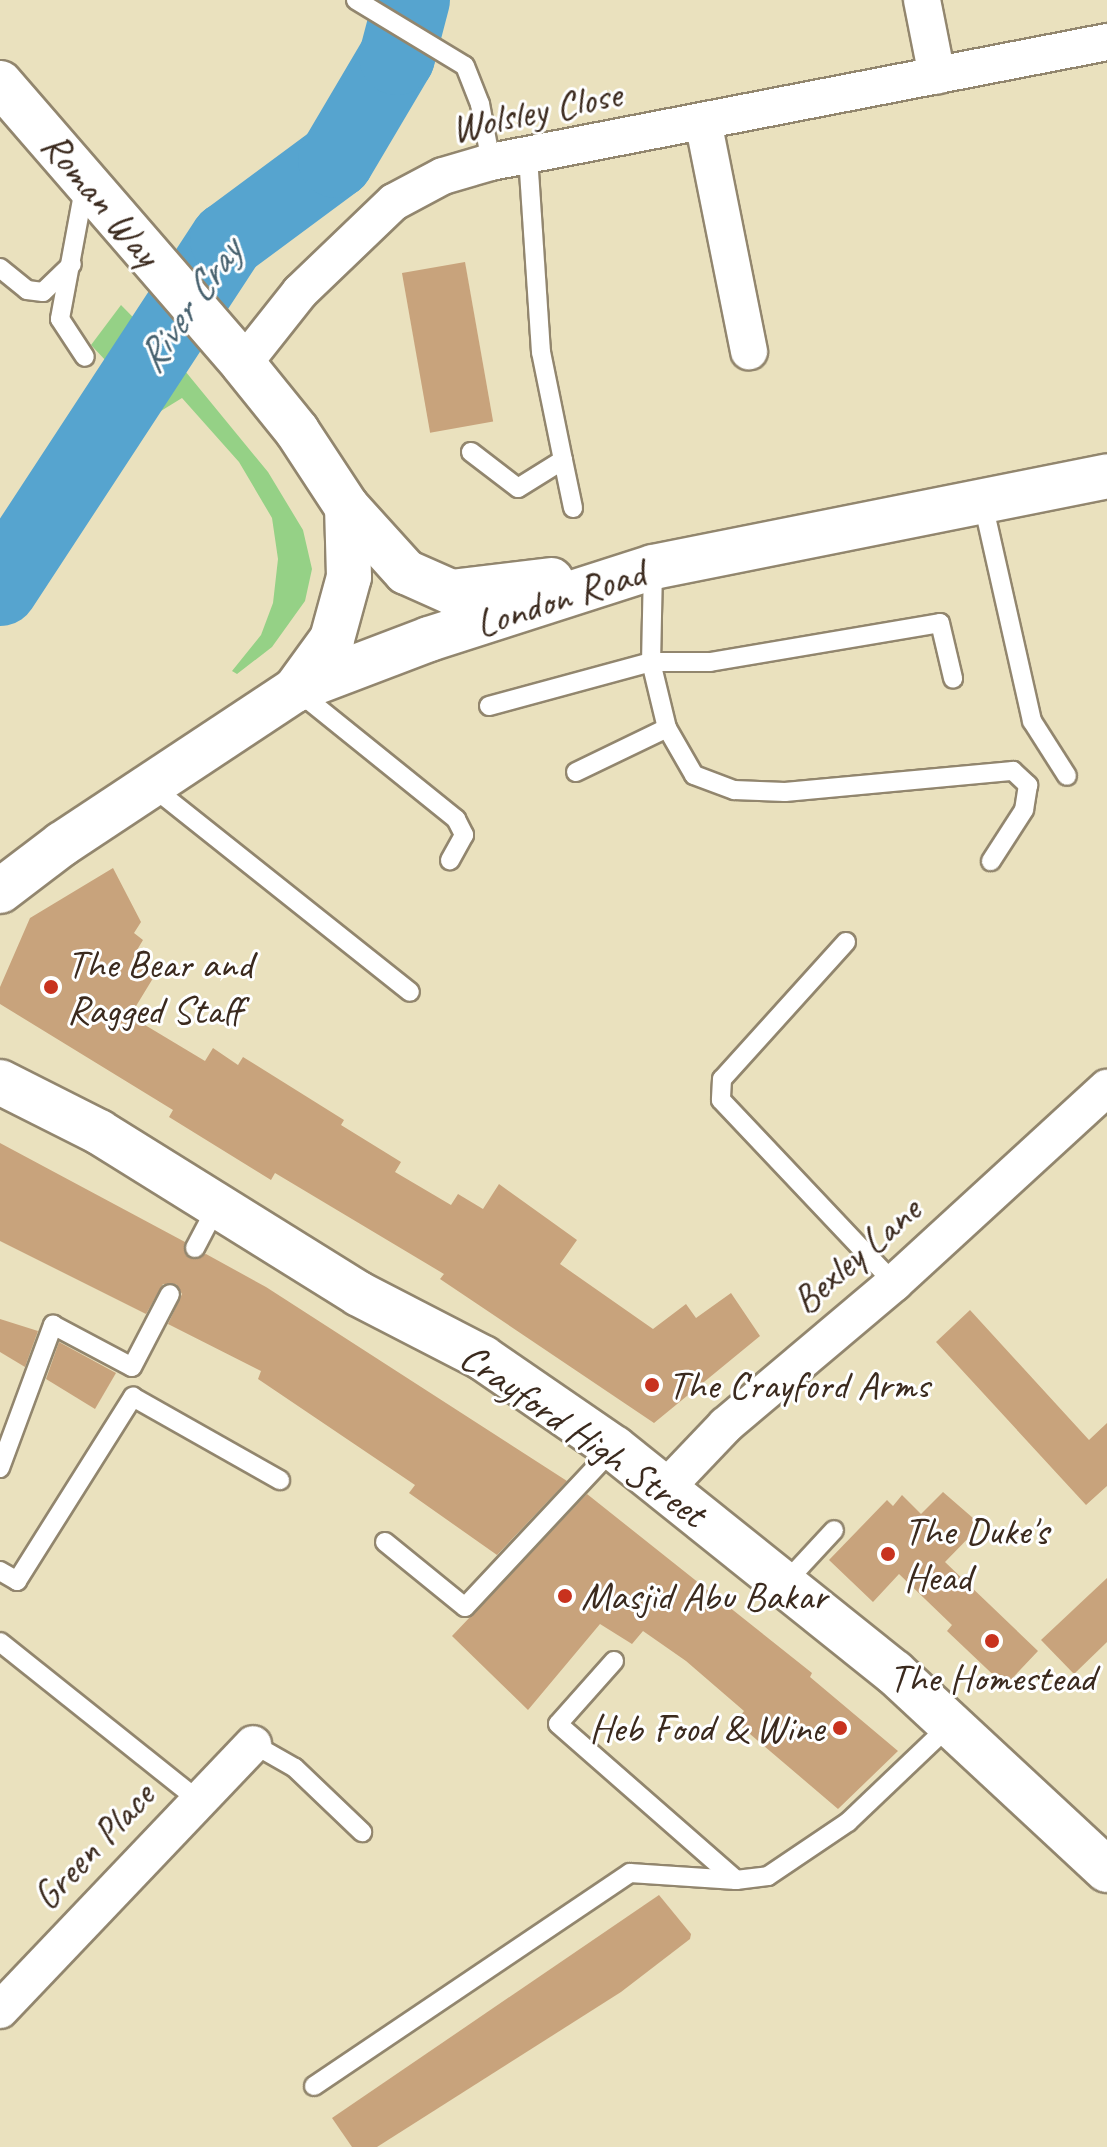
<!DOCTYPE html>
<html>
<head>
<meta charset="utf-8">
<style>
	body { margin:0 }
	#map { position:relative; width:1107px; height:2147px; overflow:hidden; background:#eae1be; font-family:Caveat,sans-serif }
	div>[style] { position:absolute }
	.green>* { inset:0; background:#95d186 }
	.river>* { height:76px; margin:-38px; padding:0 38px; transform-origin:38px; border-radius:38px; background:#56a4cf }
	.building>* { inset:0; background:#c8a37c; transform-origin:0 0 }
	.roads { filter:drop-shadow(2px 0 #92866e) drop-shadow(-2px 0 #92866e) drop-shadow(0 2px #92866e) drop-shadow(0 -2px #92866e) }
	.service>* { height:18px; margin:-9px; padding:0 9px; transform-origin:9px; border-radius:9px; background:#fff }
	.minor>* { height:36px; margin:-18px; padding:0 18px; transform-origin:18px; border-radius:18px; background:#fff }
	.primary>* { height:44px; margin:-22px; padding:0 22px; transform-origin:22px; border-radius:22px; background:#fff }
	.dots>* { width:22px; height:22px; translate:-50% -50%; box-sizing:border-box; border:4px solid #fff; border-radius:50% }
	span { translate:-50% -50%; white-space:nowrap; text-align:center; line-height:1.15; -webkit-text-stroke:6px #fff; paint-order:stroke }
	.street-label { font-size:40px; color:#3b2a1e }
	.poi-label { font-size:40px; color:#3b2a1e }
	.left { translate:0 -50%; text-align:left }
	.right { translate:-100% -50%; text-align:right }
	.water-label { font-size:42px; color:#47616e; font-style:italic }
</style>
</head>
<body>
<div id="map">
	<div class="green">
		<div style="clip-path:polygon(121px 305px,181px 366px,268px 472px,303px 530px,312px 569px,305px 601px,272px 647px,237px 674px,232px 671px,261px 635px,273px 603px,278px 559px,272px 518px,239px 462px,182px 398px,156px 414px,91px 345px)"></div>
	</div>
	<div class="river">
		<div style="left:0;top:588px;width:416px;rotate:-56.8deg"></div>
		<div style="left:228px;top:240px;width:134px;rotate:-36.5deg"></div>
		<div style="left:336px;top:160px;width:120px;rotate:-59.4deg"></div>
		<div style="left:397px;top:57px;width:59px;rotate:-75.3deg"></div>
	</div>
	<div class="building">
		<div style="left:465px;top:262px;width:162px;height:64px;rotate:80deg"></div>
		<div style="clip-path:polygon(113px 868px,141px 922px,134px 933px,143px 940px,134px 955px,158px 970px,130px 1016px,205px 1061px,213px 1048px,238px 1065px,243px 1057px,344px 1120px,341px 1125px,401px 1162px,395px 1172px,451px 1205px,458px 1194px,483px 1209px,499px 1184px,577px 1240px,560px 1264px,653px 1329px,686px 1304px,696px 1318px,731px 1293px,760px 1336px,654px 1423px,440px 1279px,444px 1274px,275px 1173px,271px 1180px,169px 1117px,173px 1110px,0 1004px,0 987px,30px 918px)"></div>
		<div style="clip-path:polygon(0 1143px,185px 1242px,189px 1258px,206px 1254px,266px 1287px,567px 1481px,497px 1555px,409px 1493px,415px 1485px,258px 1379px,261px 1371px,168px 1324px,182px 1294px,176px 1284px,163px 1284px,146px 1314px,0 1241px)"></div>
		<div style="clip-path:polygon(970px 1310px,1089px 1440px,1107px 1423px,1107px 1486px,1086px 1505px,936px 1342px)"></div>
		<div style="clip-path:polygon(0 1319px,38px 1331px,25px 1367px,0 1352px)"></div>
		<div style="clip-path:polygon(59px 1342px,116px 1373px,95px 1409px,46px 1379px)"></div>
		<div style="clip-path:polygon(943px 1492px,981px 1525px,945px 1562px,1038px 1651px,1005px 1686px,947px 1631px,952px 1625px,899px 1574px,873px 1602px,829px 1560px,887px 1500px,893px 1506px,902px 1495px,921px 1514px)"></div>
		<div style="clip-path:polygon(587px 1494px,812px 1673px,810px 1677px,898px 1751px,838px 1809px,736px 1722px,744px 1711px,686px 1661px,643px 1631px,632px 1644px,600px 1624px,528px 1710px,452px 1636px)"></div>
		<div style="clip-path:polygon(1107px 1578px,1107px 1642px,1074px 1674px,1041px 1640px)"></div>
		<div style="clip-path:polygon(659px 1895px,691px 1934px,690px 1939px,621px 1992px,377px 2147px,352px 2147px,332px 2118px)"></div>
	</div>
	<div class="roads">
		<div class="service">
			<div style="left:356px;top:0;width:127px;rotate:31.2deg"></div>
			<div style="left:465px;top:66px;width:41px;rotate:68.5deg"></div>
			<div style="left:480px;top:104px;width:59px;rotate:79.3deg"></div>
			<div style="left:84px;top:189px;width:132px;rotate:100.5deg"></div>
			<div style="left:60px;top:319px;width:45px;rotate:56.7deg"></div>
			<div style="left:0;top:268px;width:35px;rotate:39deg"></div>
			<div style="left:27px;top:290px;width:16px;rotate:7deg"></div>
			<div style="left:43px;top:292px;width:40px;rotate:-44deg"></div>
			<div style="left:471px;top:452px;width:59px;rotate:37.5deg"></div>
			<div style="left:518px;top:488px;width:53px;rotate:-31.9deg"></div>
			<div style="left:563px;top:460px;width:110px;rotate:-101.5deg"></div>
			<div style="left:541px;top:352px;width:196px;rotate:-93.8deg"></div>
			<div style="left:563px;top:460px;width:49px;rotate:78.2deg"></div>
			<div style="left:982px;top:499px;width:228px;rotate:77.3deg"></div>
			<div style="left:1032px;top:721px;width:65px;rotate:57.5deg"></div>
			<div style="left:653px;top:568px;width:94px;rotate:91.2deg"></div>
			<div style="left:651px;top:662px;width:68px;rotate:76.4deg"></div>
			<div style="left:667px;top:728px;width:54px;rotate:60.1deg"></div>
			<div style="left:694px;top:775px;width:43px;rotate:20.6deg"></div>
			<div style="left:734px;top:790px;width:51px;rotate:2.2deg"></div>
			<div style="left:785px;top:792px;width:229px;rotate:-5.3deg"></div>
			<div style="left:1013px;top:771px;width:21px;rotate:43deg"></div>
			<div style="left:1028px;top:785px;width:25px;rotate:99deg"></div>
			<div style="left:1024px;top:810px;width:61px;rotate:122.9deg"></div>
			<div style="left:296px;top:690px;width:206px;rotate:38.9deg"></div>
			<div style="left:456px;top:819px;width:18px;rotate:63deg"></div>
			<div style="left:464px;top:835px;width:29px;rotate:119deg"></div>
			<div style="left:489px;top:706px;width:168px;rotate:-15.2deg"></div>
			<div style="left:651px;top:662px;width:59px"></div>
			<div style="left:710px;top:662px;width:233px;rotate:-9.6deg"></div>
			<div style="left:940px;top:623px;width:57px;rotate:76.7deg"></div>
			<div style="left:576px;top:772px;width:101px;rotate:-25.8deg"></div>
			<div style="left:150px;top:785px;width:332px;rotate:38.5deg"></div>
			<div style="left:846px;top:942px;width:185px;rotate:132.1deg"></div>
			<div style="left:722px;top:1079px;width:21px;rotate:93deg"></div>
			<div style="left:721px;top:1100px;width:252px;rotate:46.6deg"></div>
			<div style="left:195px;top:1248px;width:45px;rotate:-62.3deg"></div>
			<div style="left:0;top:1468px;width:153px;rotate:-69.7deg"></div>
			<div style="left:53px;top:1325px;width:89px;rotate:28deg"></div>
			<div style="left:132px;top:1367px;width:82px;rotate:-62.5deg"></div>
			<div style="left:385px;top:1542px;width:103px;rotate:39.1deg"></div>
			<div style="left:465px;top:1607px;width:218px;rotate:-46.9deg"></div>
			<div style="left:0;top:1571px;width:20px;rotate:30deg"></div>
			<div style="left:17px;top:1581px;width:218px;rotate:-57.8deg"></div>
			<div style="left:133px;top:1397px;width:169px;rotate:29.5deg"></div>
			<div style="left:785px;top:1583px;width:72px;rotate:-47.2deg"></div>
			<div style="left:0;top:1642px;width:252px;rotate:38.6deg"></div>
			<div style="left:614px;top:1661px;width:84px;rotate:131.6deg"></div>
			<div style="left:558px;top:1724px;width:237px;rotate:41.2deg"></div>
			<div style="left:253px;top:1744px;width:48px;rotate:29.7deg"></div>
			<div style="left:295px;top:1768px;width:93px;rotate:43.7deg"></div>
			<div style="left:314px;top:2086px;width:381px;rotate:-34deg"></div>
			<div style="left:630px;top:1873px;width:106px;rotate:3.8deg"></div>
			<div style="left:736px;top:1880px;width:32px;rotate:-7deg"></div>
			<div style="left:768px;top:1876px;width:97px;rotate:-34deg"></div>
			<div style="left:848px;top:1822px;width:142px;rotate:-43.6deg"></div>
		</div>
		<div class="minor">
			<div style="left:922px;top:0;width:77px;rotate:78.8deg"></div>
			<div style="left:703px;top:121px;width:235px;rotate:78.7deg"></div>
			<div style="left:243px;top:364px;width:92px;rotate:-51.6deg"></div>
			<div style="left:300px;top:292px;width:130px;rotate:-43.8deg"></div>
			<div style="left:394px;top:202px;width:55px;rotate:-28deg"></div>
			<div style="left:443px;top:176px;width:50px;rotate:-16.3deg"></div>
			<div style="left:491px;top:162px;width:628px;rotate:-11.02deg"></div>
			<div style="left:665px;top:1489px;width:88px;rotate:-46.4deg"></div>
			<div style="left:726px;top:1425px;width:220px;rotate:-40.2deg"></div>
			<div style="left:894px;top:1283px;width:289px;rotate:-42.5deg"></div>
			<div style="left:0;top:2010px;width:367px;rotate:-46.4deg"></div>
		</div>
		<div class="primary">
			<div style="left:0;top:83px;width:371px;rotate:49.1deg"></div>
			<div style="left:243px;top:364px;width:86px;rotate:51.1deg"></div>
			<div style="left:297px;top:431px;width:91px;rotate:56.7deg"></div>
			<div style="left:347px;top:507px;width:88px;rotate:47.8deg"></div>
			<div style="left:406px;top:572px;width:49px;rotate:24deg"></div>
			<div style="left:451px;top:592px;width:101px;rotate:-6.8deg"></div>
			<div style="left:295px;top:690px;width:63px;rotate:-54deg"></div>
			<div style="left:332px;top:639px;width:64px;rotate:-74.7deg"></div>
			<div style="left:349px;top:577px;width:70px;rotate:-91.6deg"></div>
			<div style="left:0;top:891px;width:78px;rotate:-37.2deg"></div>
			<div style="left:62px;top:844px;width:279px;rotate:-33.5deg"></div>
			<div style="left:295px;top:690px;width:143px;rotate:-20.8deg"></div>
			<div style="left:429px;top:639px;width:235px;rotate:-17.8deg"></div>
			<div style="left:653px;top:567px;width:463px;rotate:-11.3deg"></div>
			<div style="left:0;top:1082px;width:111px;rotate:26.8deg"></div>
			<div style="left:99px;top:1132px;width:306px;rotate:31.9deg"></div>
			<div style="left:359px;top:1294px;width:140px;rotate:27.3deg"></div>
			<div style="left:483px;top:1358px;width:159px;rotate:34.5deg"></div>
			<div style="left:614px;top:1448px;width:359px;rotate:38.7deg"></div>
			<div style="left:894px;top:1672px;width:291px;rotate:42.9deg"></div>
		</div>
	</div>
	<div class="dots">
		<div style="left:51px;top:987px;background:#c8321e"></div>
		<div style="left:652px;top:1385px;background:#c8321e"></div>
		<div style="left:888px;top:1554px;background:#c8321e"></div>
		<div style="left:565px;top:1596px;background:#c8321e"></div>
		<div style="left:992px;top:1641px;background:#c8321e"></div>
		<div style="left:840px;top:1728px;background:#c8321e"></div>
	</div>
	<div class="street-label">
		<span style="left:536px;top:111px;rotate:-12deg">Wolsley Close</span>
		<span style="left:101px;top:199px;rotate:50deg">Roman Way</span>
		<span style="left:560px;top:598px;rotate:-18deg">London Road</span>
		<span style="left:856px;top:1255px;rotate:-41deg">Bexley Lane</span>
		<span style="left:583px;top:1435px;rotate:35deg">Crayford High Street</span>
		<span style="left:93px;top:1846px;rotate:-47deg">Green Place</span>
	</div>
	<div class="poi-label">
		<span class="left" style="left:67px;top:987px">The Bear and<br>Ragged Staff</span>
		<span class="left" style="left:668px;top:1385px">The Crayford Arms</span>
		<span class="left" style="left:904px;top:1554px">The Duke's<br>Head</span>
		<span class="left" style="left:581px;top:1596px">Masjid Abu Bakar</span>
		<span style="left:992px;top:1678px">The Homestead</span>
		<span class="right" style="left:824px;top:1728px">Heb Food &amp; Wine</span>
	</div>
	<div class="water-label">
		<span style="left:189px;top:306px;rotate:-55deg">River Cray</span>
	</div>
</div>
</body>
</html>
